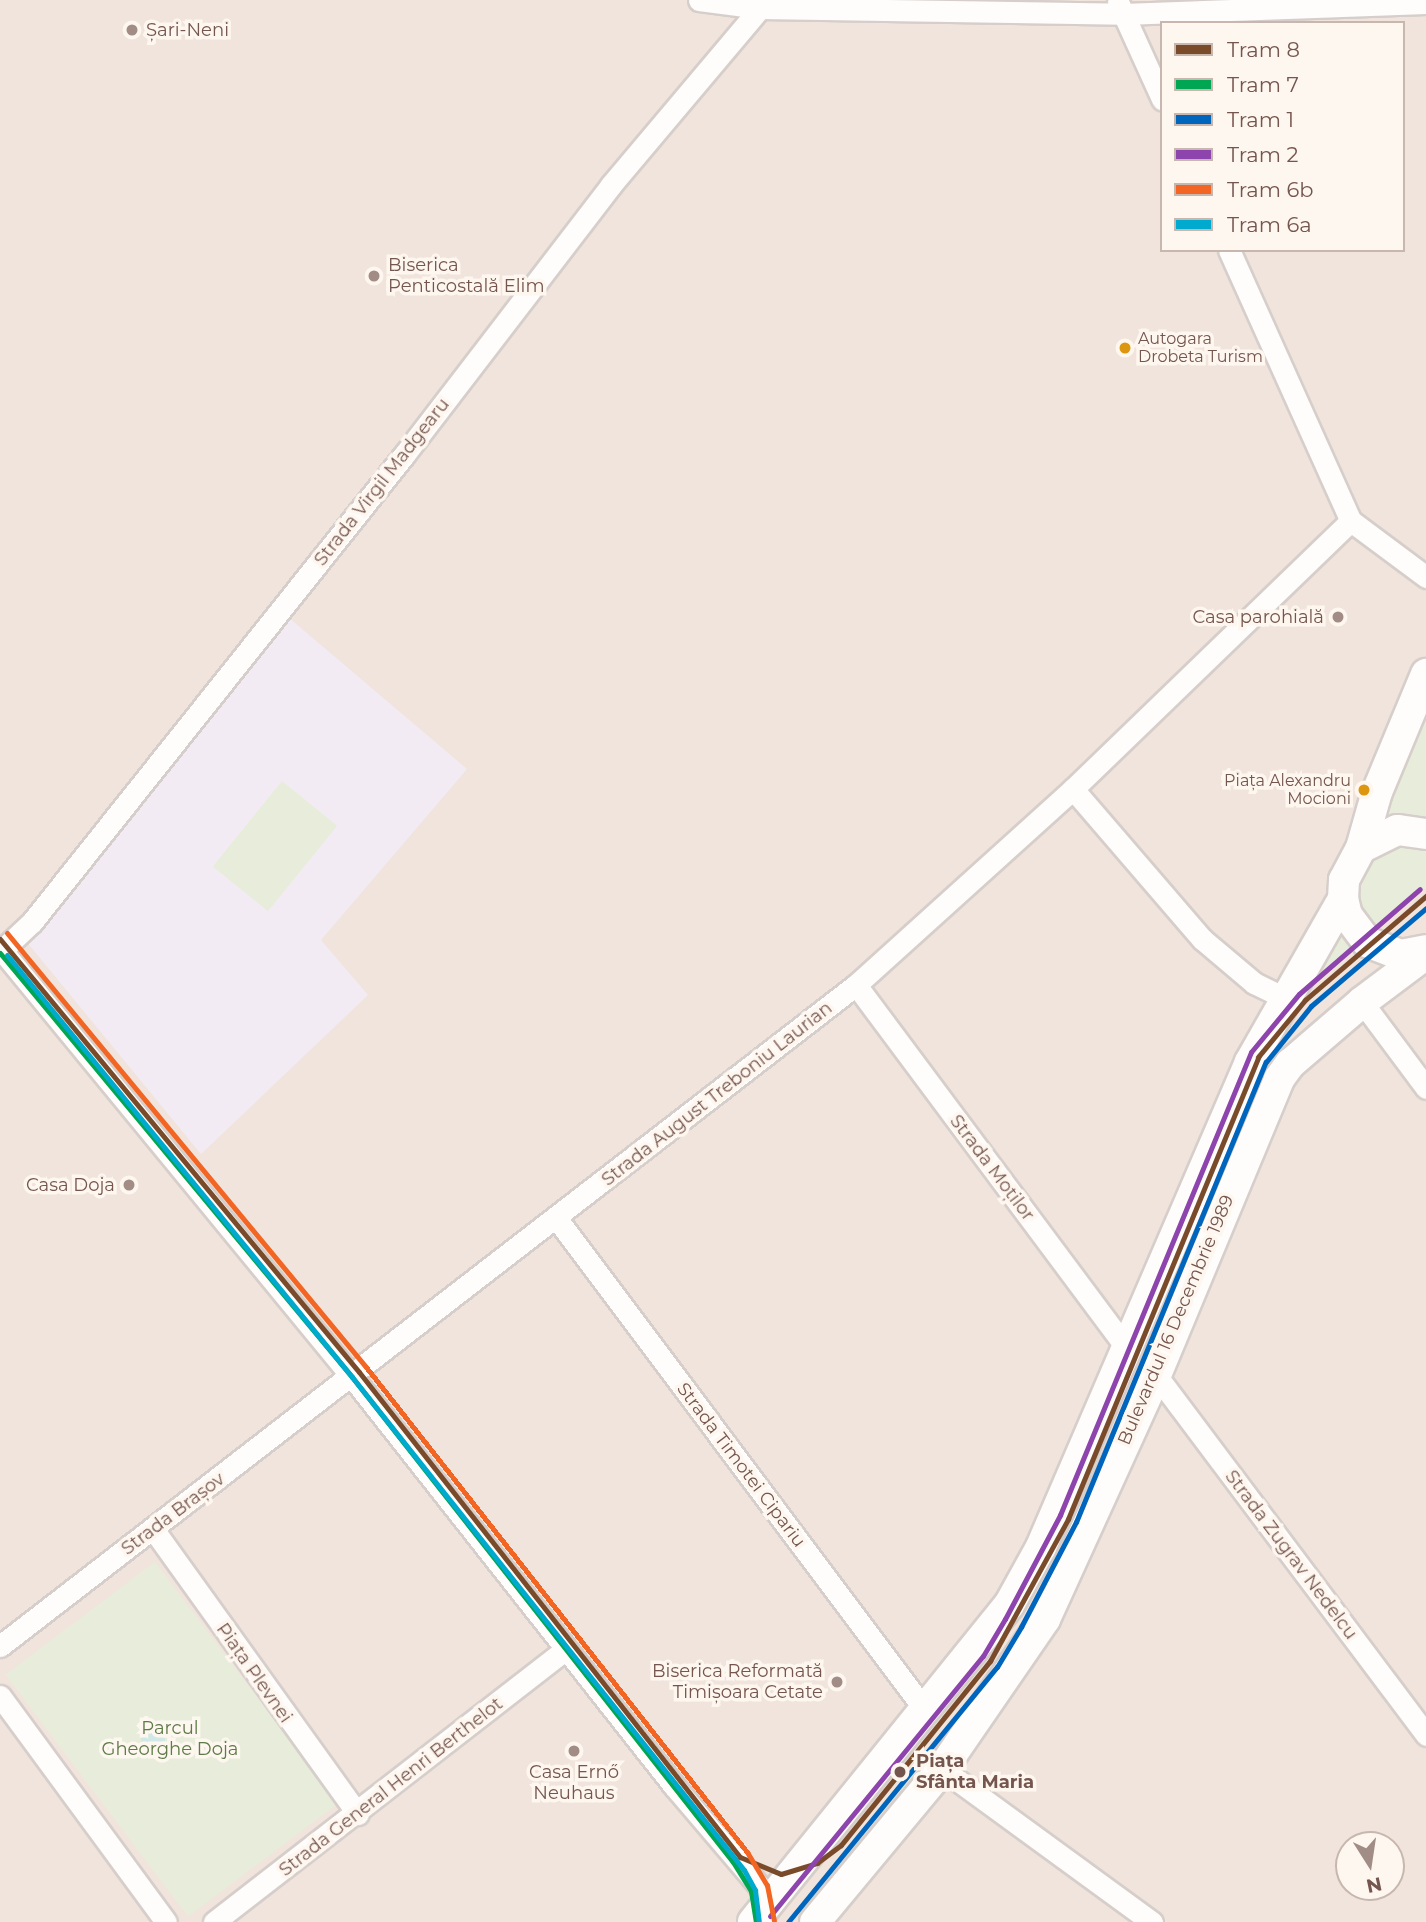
<!DOCTYPE html>
<html>
<head>
<meta charset="utf-8">
<style>
	body { margin:0 }
	#map { position:relative; width:1426px; height:1922px; overflow:hidden; background:#f7f2ee; font-family:Montserrat,sans-serif }
	div>[style] { position:absolute }
	.residential>* { inset:0; background:#f0e4dc }
	.education>* { inset:0; background:#f3ebf4 }
	.green>* { inset:0; background:#e7edda; transform-origin:0 0 }
	.water>* { inset:0; background:#d0e9e7 }
	.round { border-radius:50% }
	.roads { filter:drop-shadow(2px 0 #d6ceca) drop-shadow(-2px 0 #d6ceca) drop-shadow(0 2px #d6ceca) drop-shadow(0 -2px #d6ceca) }
	.street>* { height:21px; margin:-10.5px; padding:0 10.5px; transform-origin:10.5px; border-radius:10.5px; background:#fefdfc }
	.secondary>* { height:30px; margin:-15px; padding:0 15px; transform-origin:15px; border-radius:15px; background:#fefdfc }
	.tram-1>* { height:5px; margin:-2.5px; padding:0 2.5px; transform-origin:2.5px; border-radius:2.5px; background:#7a4b2a }
	.tram-2>* { height:5px; margin:-2.5px; padding:0 2.5px; transform-origin:2.5px; border-radius:2.5px; background:#00a651 }
	.tram-3>* { height:5px; margin:-2.5px; padding:0 2.5px; transform-origin:2.5px; border-radius:2.5px; background:#0065bd }
	.tram-4>* { height:5px; margin:-2.5px; padding:0 2.5px; transform-origin:2.5px; border-radius:2.5px; background:#8e44ad }
	.tram-5>* { height:5px; margin:-2.5px; padding:0 2.5px; transform-origin:2.5px; border-radius:2.5px; background:#f26522 }
	.tram-6>* { height:5px; margin:-2.5px; padding:0 2.5px; transform-origin:2.5px; border-radius:2.5px; background:#00a9ce }
	.dots>* { width:19px; height:19px; translate:-50% -50%; box-sizing:border-box; border:4px solid #fef7f0; border-radius:50% }
	span { translate:-50% -50%; white-space:nowrap; text-align:center; line-height:1.15; -webkit-text-stroke:7px #fef7f0; paint-order:stroke }
	.bus-label { font-size:16px; color:#75564e }
	.left { translate:0 -50%; text-align:left }
	.right { translate:-100% -50%; text-align:right }
	.poi-label { font-size:18px; color:#75564e }
	.street-label { font-size:18px; color:#75564e }
	.park-label { font-size:18px; color:#5e7a47 }
	.stop-label { font-size:18px; color:#75564e; font-weight:700 }
	.legend { position:absolute; left:1160px; top:21px; width:245px; height:231px; box-sizing:border-box; background:#fef7f0; border:2px solid #c7b7af; margin:0; padding:9px 12px; list-style:none; font-size:21px; color:#75564e }
	.legend li { display:flex; align-items:center; gap:14px; height:35px }
	.legend b { width:35px; border:2px solid #c7b7af }
	.north { position:absolute; left:1335px; top:1831px; width:70px; height:70px; box-sizing:border-box; background:#fef7f0; border:2px solid #c7b7af; border-radius:50%; rotate:168deg; font-size:19px; font-weight:700; line-height:28px; text-align:center; color:#75564e }
	.north::after { content:''; display:block; margin:auto; width:24px; height:32px; background:#a28d86; clip-path:polygon(50% 0,100% 100%,50% 72%,0 100%) }
</style>
</head>
<body>
<div id="map">
	<div class="residential">
		<div style="clip-path:polygon(evenodd,0 0,1426px 0,1426px 1922px,0 1922px,0 0,1162px 23px,1403px 23px,1403px 250px,1162px 250px,1162px 23px,0 0,1349px 1845px,1391px 1845px,1391px 1887px,1349px 1887px,1349px 1845px)"></div>
	</div>
	<div class="education">
		<div style="clip-path:polygon(282px 612px,467px 769px,321px 940px,368px 995px,201px 1154px,26px 941px)"></div>
	</div>
	<div class="green">
		<div style="clip-path:polygon(1426px 712px,1426px 815px,1378px 819px)"></div>
		<div style="left:282px;top:781px;width:71px;height:110px;rotate:39deg"></div>
		<div style="clip-path:polygon(1406px 844px,1426px 850px,1426px 888px,1374px 926px,1359px 903px,1359px 879px,1372px 858px,1389px 847px)"></div>
		<div style="clip-path:polygon(1339px 929px,1354px 947px,1295px 1000px)"></div>
		<div style="left:155px;top:1562px;width:303px;height:187px;rotate:53deg"></div>
	</div>
	<div class="water">
		<div class="round" style="left:141px;top:1728px;width:24px;height:24px"></div>
	</div>
	<div class="roads">
		<div class="street">
			<div style="left:699px;top:0;width:62px;rotate:7.5deg"></div>
			<div style="left:760px;top:8px;width:363px;rotate:0.9deg"></div>
			<div style="left:1123px;top:14px;width:303px;rotate:-2.1deg"></div>
			<div style="left:1118px;top:2px;width:107px;rotate:65.6deg"></div>
			<div style="left:1229px;top:250px;width:297px;rotate:65.8deg"></div>
			<div style="left:1351px;top:521px;width:94px;rotate:36.7deg"></div>
			<div style="left:1073px;top:789px;width:198px;rotate:49.3deg"></div>
			<div style="left:1202px;top:939px;width:68px;rotate:40.2deg"></div>
			<div style="left:1254px;top:983px;width:34px;rotate:26deg"></div>
			<div style="left:0;top:948px;width:555px;rotate:50.63deg"></div>
			<div style="left:352px;top:1377px;width:521px;rotate:51.79deg"></div>
			<div style="left:674px;top:1786px;width:150px;rotate:49.6deg"></div>
			<div style="left:0;top:952px;width:44px;rotate:-43.2deg"></div>
			<div style="left:32px;top:922px;width:597px;rotate:-51.46deg"></div>
			<div style="left:404px;top:455px;width:340px;rotate:-52.5deg"></div>
			<div style="left:611px;top:185px;width:231px;rotate:-49.9deg"></div>
			<div style="left:856px;top:985px;width:455px;rotate:53.3deg"></div>
			<div style="left:1362px;top:1002px;width:107px;rotate:53.3deg"></div>
			<div style="left:557px;top:1219px;width:614px;rotate:53.15deg"></div>
			<div style="left:1156px;top:1375px;width:450px;rotate:53.1deg"></div>
			<div style="left:153px;top:1529px;width:351px;rotate:54.3deg"></div>
			<div style="left:0;top:1646px;width:1082px;rotate:-37.68deg"></div>
			<div style="left:856px;top:985px;width:292px;rotate:-42.1deg"></div>
			<div style="left:1073px;top:789px;width:386px;rotate:-44deg"></div>
			<div style="left:0;top:1696px;width:280px;rotate:53.7deg"></div>
			<div style="left:942px;top:1769px;width:260px;rotate:36.1deg"></div>
			<div style="left:214px;top:1922px;width:444px;rotate:-37.8deg"></div>
		</div>
		<div class="secondary">
			<div style="left:1426px;top:834px;width:29px;rotate:-172deg"></div>
			<div style="left:1397px;top:830px;width:40px;rotate:153.4deg"></div>
			<div style="left:1361px;top:848px;width:36px;rotate:118deg"></div>
			<div style="left:1344px;top:880px;width:19px;rotate:93deg"></div>
			<div style="left:1343px;top:899px;width:16px;rotate:76deg"></div>
			<div style="left:1347px;top:915px;width:34px;rotate:53deg"></div>
			<div style="left:1367px;top:942px;width:36px;rotate:21deg"></div>
			<div style="left:1401px;top:955px;width:25px;rotate:-11deg"></div>
			<div style="left:1361px;top:848px;width:58px;rotate:-74.1deg"></div>
			<div style="left:1377px;top:792px;width:128px;rotate:-67.4deg"></div>
			<div style="left:753px;top:1922px;width:407px;rotate:-51.1deg"></div>
			<div style="left:1009px;top:1605px;width:66px;rotate:-61.1deg"></div>
			<div style="left:1041px;top:1547px;width:528px;rotate:-66.69deg"></div>
			<div style="left:1250px;top:1062px;width:188px;rotate:-60.3deg"></div>
			<div style="left:815px;top:1922px;width:199px;rotate:-50.3deg"></div>
			<div style="left:942px;top:1769px;width:182px;rotate:-55.5deg"></div>
			<div style="left:1045px;top:1619px;width:268px;rotate:-65.5deg"></div>
			<div style="left:1156px;top:1375px;width:321px;rotate:-67.4deg"></div>
			<div style="left:1279px;top:1079px;width:19px;rotate:-54deg"></div>
			<div style="left:1290px;top:1064px;width:95px;rotate:-40.7deg"></div>
			<div style="left:1362px;top:1002px;width:80px;rotate:-36.9deg"></div>
		</div>
	</div>
	<div class="tram-1">
		<div style="left:0;top:939px;width:562px;rotate:50.34deg"></div>
		<div style="left:359px;top:1372px;width:617px;rotate:51.85deg"></div>
		<div style="left:740px;top:1857px;width:44px;rotate:22.5deg"></div>
		<div style="left:781px;top:1874px;width:38px;rotate:-17deg"></div>
		<div style="left:817px;top:1863px;width:30px;rotate:-37deg"></div>
		<div style="left:841px;top:1845px;width:237px;rotate:-51deg"></div>
		<div style="left:990px;top:1661px;width:162px;rotate:-61.2deg"></div>
		<div style="left:1068px;top:1519px;width:500px;rotate:-67.6deg"></div>
		<div style="left:1258px;top:1057px;width:74px;rotate:-50.5deg"></div>
		<div style="left:1305px;top:1000px;width:160px;rotate:-40.7deg"></div>
	</div>
	<div class="tram-2">
		<div style="left:0;top:953px;width:551px;rotate:50.3deg"></div>
		<div style="left:352px;top:1377px;width:617px;rotate:51.85deg"></div>
		<div style="left:733px;top:1862px;width:34px;rotate:58deg"></div>
		<div style="left:751px;top:1891px;width:31px;rotate:81deg"></div>
	</div>
	<div class="tram-3">
		<div style="left:788px;top:1922px;width:330px;rotate:-50.7deg"></div>
		<div style="left:997px;top:1667px;width:47px;rotate:-59deg"></div>
		<div style="left:1021px;top:1627px;width:119px;rotate:-62.4deg"></div>
		<div style="left:1076px;top:1522px;width:498px;rotate:-67.6deg"></div>
		<div style="left:1266px;top:1062px;width:72px;rotate:-51.2deg"></div>
		<div style="left:1311px;top:1006px;width:151px;rotate:-40.4deg"></div>
	</div>
	<div class="tram-4">
		<div style="left:770px;top:1916px;width:336px;rotate:-50.7deg"></div>
		<div style="left:983px;top:1656px;width:43px;rotate:-59.3deg"></div>
		<div style="left:1005px;top:1619px;width:118px;rotate:-62.1deg"></div>
		<div style="left:1060px;top:1515px;width:501px;rotate:-67.58deg"></div>
		<div style="left:1251px;top:1052px;width:75px;rotate:-50.4deg"></div>
		<div style="left:1299px;top:994px;width:160px;rotate:-41deg"></div>
	</div>
	<div class="tram-5">
		<div style="left:7px;top:933px;width:563px;rotate:50.4deg"></div>
		<div style="left:366px;top:1367px;width:617px;rotate:51.85deg"></div>
		<div style="left:747px;top:1852px;width:39px;rotate:59deg"></div>
		<div style="left:767px;top:1885px;width:36px;rotate:79deg"></div>
	</div>
	<div class="tram-6">
		<div style="left:7px;top:955px;width:545px;rotate:50.73deg"></div>
		<div style="left:352px;top:1377px;width:630px;rotate:51.51deg"></div>
		<div style="left:744px;top:1870px;width:23px;rotate:61deg"></div>
		<div style="left:755px;top:1890px;width:31px;rotate:83deg"></div>
	</div>
	<div class="dots">
		<div style="left:132px;top:30px;background:#a28d86"></div>
		<div style="left:374px;top:276px;background:#a28d86"></div>
		<div style="left:1125px;top:348px;background:#dd9610"></div>
		<div style="left:1338px;top:617px;background:#a28d86"></div>
		<div style="left:1364px;top:790px;background:#dd9610"></div>
		<div style="left:129px;top:1185px;background:#a28d86"></div>
		<div style="left:837px;top:1682px;background:#a28d86"></div>
		<div style="left:574px;top:1751px;background:#a28d86"></div>
		<div style="left:900px;top:1772px;background:#75564e"></div>
	</div>
	<div class="bus-label">
		<span class="left" style="left:1138px;top:348px">Autogara<br>Drobeta Turism</span>
		<span class="right" style="left:1351px;top:790px">Piața Alexandru<br>Mocioni</span>
	</div>
	<div class="poi-label">
		<span class="left" style="left:146px;top:30px">Șari-Neni</span>
		<span class="left" style="left:388px;top:276px">Biserica<br>Penticostală Elim</span>
		<span class="right" style="left:1324px;top:617px">Casa parohială</span>
		<span class="right" style="left:115px;top:1185px">Casa Doja</span>
		<span class="right" style="left:823px;top:1682px">Biserica Reformată<br>Timișoara Cetate</span>
		<span style="left:574px;top:1783px">Casa Ernő<br>Neuhaus</span>
	</div>
	<div class="street-label">
		<span style="left:382px;top:482px;rotate:-52deg">Strada Virgil Madgearu</span>
		<span style="left:717px;top:1094px;rotate:-38deg">Strada August Treboniu Laurian</span>
		<span style="left:992px;top:1168px;rotate:53deg">Strada Moților</span>
		<span style="left:1176px;top:1320px;rotate:-67deg">Bulevardul 16 Decembrie 1989</span>
		<span style="left:741px;top:1465px;rotate:53deg">Strada Timotei Cipariu</span>
		<span style="left:173px;top:1514px;rotate:-37deg">Strada Brașov</span>
		<span style="left:1291px;top:1555px;rotate:53deg">Strada Zugrav Nedelcu</span>
		<span style="left:254px;top:1673px;rotate:55deg">Piața Plevnei</span>
		<span style="left:391px;top:1787px;rotate:-38deg">Strada General Henri Berthelot</span>
	</div>
	<div class="park-label">
		<span style="left:170px;top:1739px">Parcul<br>Gheorghe Doja</span>
	</div>
	<div class="stop-label">
		<span class="left" style="left:916px;top:1772px">Piața<br>Sfânta Maria</span>
	</div>
	<ul class="legend">
	<li><b style="height:9px;background:#7a4b2a"></b>Tram 8</li>
	<li><b style="height:9px;background:#00a651"></b>Tram 7</li>
	<li><b style="height:9px;background:#0065bd"></b>Tram 1</li>
	<li><b style="height:9px;background:#8e44ad"></b>Tram 2</li>
	<li><b style="height:9px;background:#f26522"></b>Tram 6b</li>
	<li><b style="height:9px;background:#00a9ce"></b>Tram 6a</li>
	</ul>
	<div class="north">N</div>
</div>
</body>
</html>
